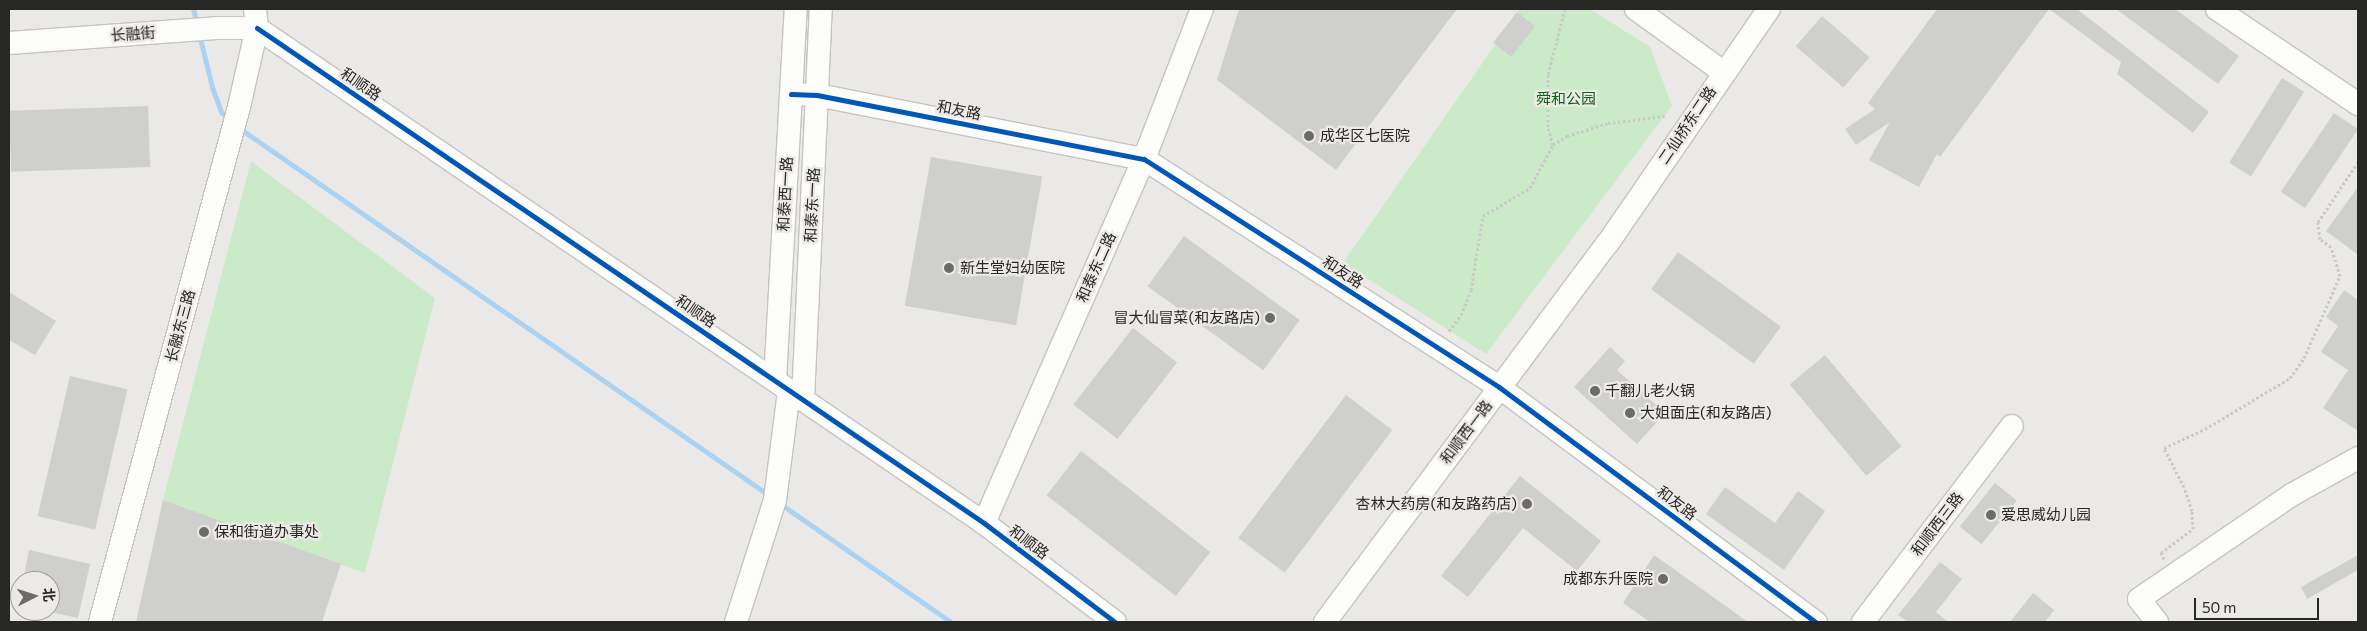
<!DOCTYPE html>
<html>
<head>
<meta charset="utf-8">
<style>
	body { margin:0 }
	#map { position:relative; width:2367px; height:631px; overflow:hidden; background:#ebe9e7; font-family:Commissioner,"Noto Sans SC",sans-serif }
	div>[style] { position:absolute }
	.green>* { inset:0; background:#cbebc8 }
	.stream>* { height:5px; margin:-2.5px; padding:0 2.5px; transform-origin:2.5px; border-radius:2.5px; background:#abd3f1 }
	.building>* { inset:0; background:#cfcfcd; transform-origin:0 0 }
	.path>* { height:3px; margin-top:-1.5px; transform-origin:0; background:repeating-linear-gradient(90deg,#c9c9c9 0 2.5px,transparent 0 5px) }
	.roads { filter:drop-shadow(1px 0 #c5c4c3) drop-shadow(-1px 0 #c5c4c3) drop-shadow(0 1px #c5c4c3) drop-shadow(0 -1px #c5c4c3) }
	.minor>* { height:22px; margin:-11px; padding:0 11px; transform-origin:11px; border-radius:11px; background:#fcfcfb }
	.cycleway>* { height:5px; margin:-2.5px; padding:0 2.5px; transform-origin:2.5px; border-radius:2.5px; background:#0057b8 }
	.dots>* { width:14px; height:14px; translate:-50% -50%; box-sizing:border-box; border:2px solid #ece9e6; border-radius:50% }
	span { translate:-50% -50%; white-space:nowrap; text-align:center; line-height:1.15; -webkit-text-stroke:4.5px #ece9e6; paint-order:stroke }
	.street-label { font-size:15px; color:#272725 }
	.park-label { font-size:15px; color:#0a6413 }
	.poi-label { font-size:15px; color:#272725 }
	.left { translate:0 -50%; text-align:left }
	.right { translate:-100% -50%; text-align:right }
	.frame { position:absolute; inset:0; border:10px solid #272725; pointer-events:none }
	.north { position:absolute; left:10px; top:571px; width:50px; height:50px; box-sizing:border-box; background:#ece9e6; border:1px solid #9d9b99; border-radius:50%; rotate:85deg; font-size:14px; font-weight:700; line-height:20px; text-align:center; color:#272725 }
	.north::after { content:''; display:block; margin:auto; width:18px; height:22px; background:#6c6b69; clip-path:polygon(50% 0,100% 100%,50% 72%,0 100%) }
	.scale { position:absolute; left:2194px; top:598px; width:125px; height:22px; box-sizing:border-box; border:2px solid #272725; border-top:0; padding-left:6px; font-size:15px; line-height:18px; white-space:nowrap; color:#272725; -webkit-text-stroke:4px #ece9e6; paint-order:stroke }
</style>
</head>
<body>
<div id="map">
	<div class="green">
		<div style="clip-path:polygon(1520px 9px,1590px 9px,1650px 47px,1672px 106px,1486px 354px,1343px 263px)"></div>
		<div style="clip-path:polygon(251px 161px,435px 298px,365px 573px,163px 500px)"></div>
	</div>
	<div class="stream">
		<div style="left:193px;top:9px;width:16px;rotate:75deg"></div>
		<div style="left:199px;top:34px;width:55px;rotate:76.2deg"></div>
		<div style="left:212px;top:87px;width:27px;rotate:70deg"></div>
		<div style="left:221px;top:112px;width:11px;rotate:41deg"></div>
		<div style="left:239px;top:128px;width:646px;rotate:34.72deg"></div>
		<div style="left:779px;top:503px;width:209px;rotate:34.7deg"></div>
	</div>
	<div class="building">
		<div style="clip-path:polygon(1239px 9px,1457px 9px,1336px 170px,1217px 80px)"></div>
		<div style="clip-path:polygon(1937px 9px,2049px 9px,1940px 157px,1937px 154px,1919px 187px,1869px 160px,1890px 122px,1856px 145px,1845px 129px,1875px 109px,1868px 103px)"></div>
		<div style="clip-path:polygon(2049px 9px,2077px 9px,2209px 112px,2193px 133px,2117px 74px,2121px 62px)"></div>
		<div style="clip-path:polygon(2116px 9px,2175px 9px,2239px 56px,2218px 84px)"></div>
		<div style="left:1517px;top:12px;width:23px;height:39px;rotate:38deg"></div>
		<div style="left:1822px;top:16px;width:63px;height:40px;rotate:41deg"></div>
		<div style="left:2282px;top:78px;width:26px;height:100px;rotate:32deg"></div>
		<div style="left:148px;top:106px;width:61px;height:139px;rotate:88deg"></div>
		<div style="left:2334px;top:113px;width:29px;height:95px;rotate:34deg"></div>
		<div style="left:931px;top:157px;width:113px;height:151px;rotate:10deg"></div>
		<div style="clip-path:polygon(2358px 187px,2358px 255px,2326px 231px)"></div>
		<div style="left:1184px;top:236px;width:143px;height:62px;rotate:36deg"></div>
		<div style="left:1678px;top:252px;width:127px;height:46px;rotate:36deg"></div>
		<div style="clip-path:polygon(2344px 290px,2358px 300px,2358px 431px,2323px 408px,2348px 370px,2321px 352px,2338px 326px,2326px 317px)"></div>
		<div style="clip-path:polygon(9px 292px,56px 321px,35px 355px,9px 340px)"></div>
		<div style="left:1133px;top:328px;width:56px;height:97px;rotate:38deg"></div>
		<div style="clip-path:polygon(1610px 347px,1625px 361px,1617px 370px,1665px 413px,1637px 444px,1574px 387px)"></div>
		<div style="left:1825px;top:355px;width:119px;height:46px;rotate:50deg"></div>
		<div style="left:70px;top:376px;width:59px;height:144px;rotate:13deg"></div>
		<div style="left:1346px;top:395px;width:58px;height:179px;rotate:37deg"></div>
		<div style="left:1081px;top:451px;width:164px;height:56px;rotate:38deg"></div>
		<div style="clip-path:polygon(1520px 476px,1601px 541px,1577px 571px,1523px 528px,1468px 597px,1441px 576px)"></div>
		<div style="left:1995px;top:483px;width:28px;height:56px;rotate:39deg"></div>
		<div style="clip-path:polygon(1725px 487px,1775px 523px,1798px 491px,1825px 511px,1784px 570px,1706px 514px)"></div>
		<div style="clip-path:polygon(163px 500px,341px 564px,322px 622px,136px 622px)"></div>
		<div style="clip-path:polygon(29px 550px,90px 564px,78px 618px,50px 612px,50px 581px,23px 581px)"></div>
		<div style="clip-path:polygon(1654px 555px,1748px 622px,1650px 622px,1623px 603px)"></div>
		<div style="clip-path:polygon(2358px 555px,2358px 570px,2307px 599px,2301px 587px)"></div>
		<div style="clip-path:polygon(1940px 562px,1962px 579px,1936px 612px,1948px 622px,1908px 622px,1898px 615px)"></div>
		<div style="clip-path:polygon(2033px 593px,2054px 610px,2045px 622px,2010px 622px)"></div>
	</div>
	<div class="path">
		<div style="left:1553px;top:145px;width:19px;rotate:-106deg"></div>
		<div style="left:1548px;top:127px;width:53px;rotate:-90deg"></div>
		<div style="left:1548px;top:74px;width:67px;rotate:-75.3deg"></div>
		<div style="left:1449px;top:331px;width:20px;rotate:-53deg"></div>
		<div style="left:1461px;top:315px;width:27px;rotate:-68deg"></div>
		<div style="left:1471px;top:290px;width:75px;rotate:-80.8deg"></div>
		<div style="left:1483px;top:216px;width:55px;rotate:-30.8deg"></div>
		<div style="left:1530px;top:188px;width:49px;rotate:-61.9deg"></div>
		<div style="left:1553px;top:145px;width:17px;rotate:-33deg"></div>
		<div style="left:1567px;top:136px;width:43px;rotate:-17.6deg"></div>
		<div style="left:1608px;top:123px;width:57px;rotate:-7deg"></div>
		<div style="left:2164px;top:559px;width:7px;rotate:-117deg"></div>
		<div style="left:2161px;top:553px;width:40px;rotate:-37deg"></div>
		<div style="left:2193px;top:529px;width:18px;rotate:-93deg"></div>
		<div style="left:2192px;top:511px;width:25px;rotate:-108deg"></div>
		<div style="left:2184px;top:487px;width:44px;rotate:-117.1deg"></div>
		<div style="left:2164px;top:448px;width:45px;rotate:-24.9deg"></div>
		<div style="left:2205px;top:429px;width:99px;rotate:-31deg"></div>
		<div style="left:2290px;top:378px;width:24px;rotate:-55deg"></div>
		<div style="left:2304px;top:358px;width:90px;rotate:-66.3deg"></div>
		<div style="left:2340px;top:276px;width:30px;rotate:-107deg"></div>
		<div style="left:2331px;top:247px;width:14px;rotate:-144deg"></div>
		<div style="left:2320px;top:239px;width:17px;rotate:-97deg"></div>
		<div style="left:2318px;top:222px;width:72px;rotate:-56.3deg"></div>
	</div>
	<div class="roads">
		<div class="minor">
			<div style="left:1636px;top:9px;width:107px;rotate:35.9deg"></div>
			<div style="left:2217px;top:9px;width:170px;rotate:34deg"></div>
			<div style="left:257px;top:28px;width:880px;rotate:34.25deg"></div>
			<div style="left:984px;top:523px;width:164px;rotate:37.1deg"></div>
			<div style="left:9px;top:43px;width:208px;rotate:-4.1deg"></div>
			<div style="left:216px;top:28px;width:41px"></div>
			<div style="left:791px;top:94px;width:26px;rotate:2deg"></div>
			<div style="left:817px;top:95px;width:333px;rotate:11.1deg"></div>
			<div style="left:1144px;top:159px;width:422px;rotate:32.7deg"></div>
			<div style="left:1499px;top:387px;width:395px;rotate:36.6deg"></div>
			<div style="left:775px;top:380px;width:372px;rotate:-86.8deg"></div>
			<div style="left:803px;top:400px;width:391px;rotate:-87.4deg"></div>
			<div style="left:984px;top:523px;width:398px;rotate:-66.3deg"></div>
			<div style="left:1144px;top:159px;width:161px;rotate:-68.9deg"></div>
			<div style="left:100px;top:622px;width:533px;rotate:-74.9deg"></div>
			<div style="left:239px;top:107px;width:81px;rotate:-77.2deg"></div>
			<div style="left:257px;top:28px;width:19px;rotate:-96deg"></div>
			<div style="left:736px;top:622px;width:128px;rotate:-72.3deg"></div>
			<div style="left:775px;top:500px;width:111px;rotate:-82.7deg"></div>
			<div style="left:1325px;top:622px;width:473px;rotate:-53.3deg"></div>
			<div style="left:1608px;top:243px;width:284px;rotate:-55.5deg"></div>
			<div style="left:1863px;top:622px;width:246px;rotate:-52.8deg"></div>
			<div style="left:2157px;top:622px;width:29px;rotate:-128deg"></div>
			<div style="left:2139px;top:599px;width:186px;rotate:-34.3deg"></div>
			<div style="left:2293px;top:494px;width:74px;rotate:-29deg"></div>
		</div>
	</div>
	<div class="cycleway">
		<div style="left:257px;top:28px;width:880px;rotate:34.25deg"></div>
		<div style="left:984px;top:523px;width:164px;rotate:37.1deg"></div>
		<div style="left:791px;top:94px;width:26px;rotate:2deg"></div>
		<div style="left:817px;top:95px;width:333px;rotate:11.1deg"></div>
		<div style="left:1144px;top:159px;width:422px;rotate:32.7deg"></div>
		<div style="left:1499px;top:387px;width:395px;rotate:36.6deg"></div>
	</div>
	<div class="dots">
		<div style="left:1309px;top:136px;background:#6c6b69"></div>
		<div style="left:949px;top:268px;background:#6c6b69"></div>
		<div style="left:1270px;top:318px;background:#6c6b69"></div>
		<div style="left:1595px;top:391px;background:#6c6b69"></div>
		<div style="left:1630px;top:413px;background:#6c6b69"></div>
		<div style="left:1527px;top:504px;background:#6c6b69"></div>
		<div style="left:1991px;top:515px;background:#6c6b69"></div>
		<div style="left:204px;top:532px;background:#6c6b69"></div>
		<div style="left:1663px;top:579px;background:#6c6b69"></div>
	</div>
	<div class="street-label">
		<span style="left:133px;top:34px;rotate:-4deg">长融街</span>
		<span style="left:361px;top:84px;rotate:34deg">和顺路</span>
		<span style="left:959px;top:110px;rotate:11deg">和友路</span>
		<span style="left:1687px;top:125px;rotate:-56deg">二仙桥东二路</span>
		<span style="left:785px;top:194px;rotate:-87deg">和泰西一路</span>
		<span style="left:812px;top:205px;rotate:-87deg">和泰东一路</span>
		<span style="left:1096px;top:267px;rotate:-66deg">和泰东二路</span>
		<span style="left:1343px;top:272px;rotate:33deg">和友路</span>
		<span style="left:696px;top:311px;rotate:34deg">和顺路</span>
		<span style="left:180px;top:326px;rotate:-75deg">长融东三路</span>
		<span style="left:1466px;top:432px;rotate:-53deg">和顺西一路</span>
		<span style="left:1677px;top:503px;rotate:37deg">和友路</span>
		<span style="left:1937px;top:524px;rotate:-53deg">和顺西三路</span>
		<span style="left:1029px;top:542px;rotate:37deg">和顺路</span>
	</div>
	<div class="park-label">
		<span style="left:1566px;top:99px">舜和公园</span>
	</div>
	<div class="poi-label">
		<span class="left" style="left:1320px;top:136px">成华区七医院</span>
		<span class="left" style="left:960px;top:268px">新生堂妇幼医院</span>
		<span class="right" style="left:1260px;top:318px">冒大仙冒菜(和友路店)</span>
		<span class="left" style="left:1605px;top:391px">千翻儿老火锅</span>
		<span class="left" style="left:1640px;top:413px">大姐面庄(和友路店)</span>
		<span class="right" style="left:1517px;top:504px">杏林大药房(和友路药店)</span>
		<span class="left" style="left:2001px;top:515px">爱思威幼儿园</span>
		<span class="left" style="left:214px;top:532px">保和街道办事处</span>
		<span class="right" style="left:1653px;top:579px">成都东升医院</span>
	</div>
	<div class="frame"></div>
	<div class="north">北</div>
	<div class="scale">50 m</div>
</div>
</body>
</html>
